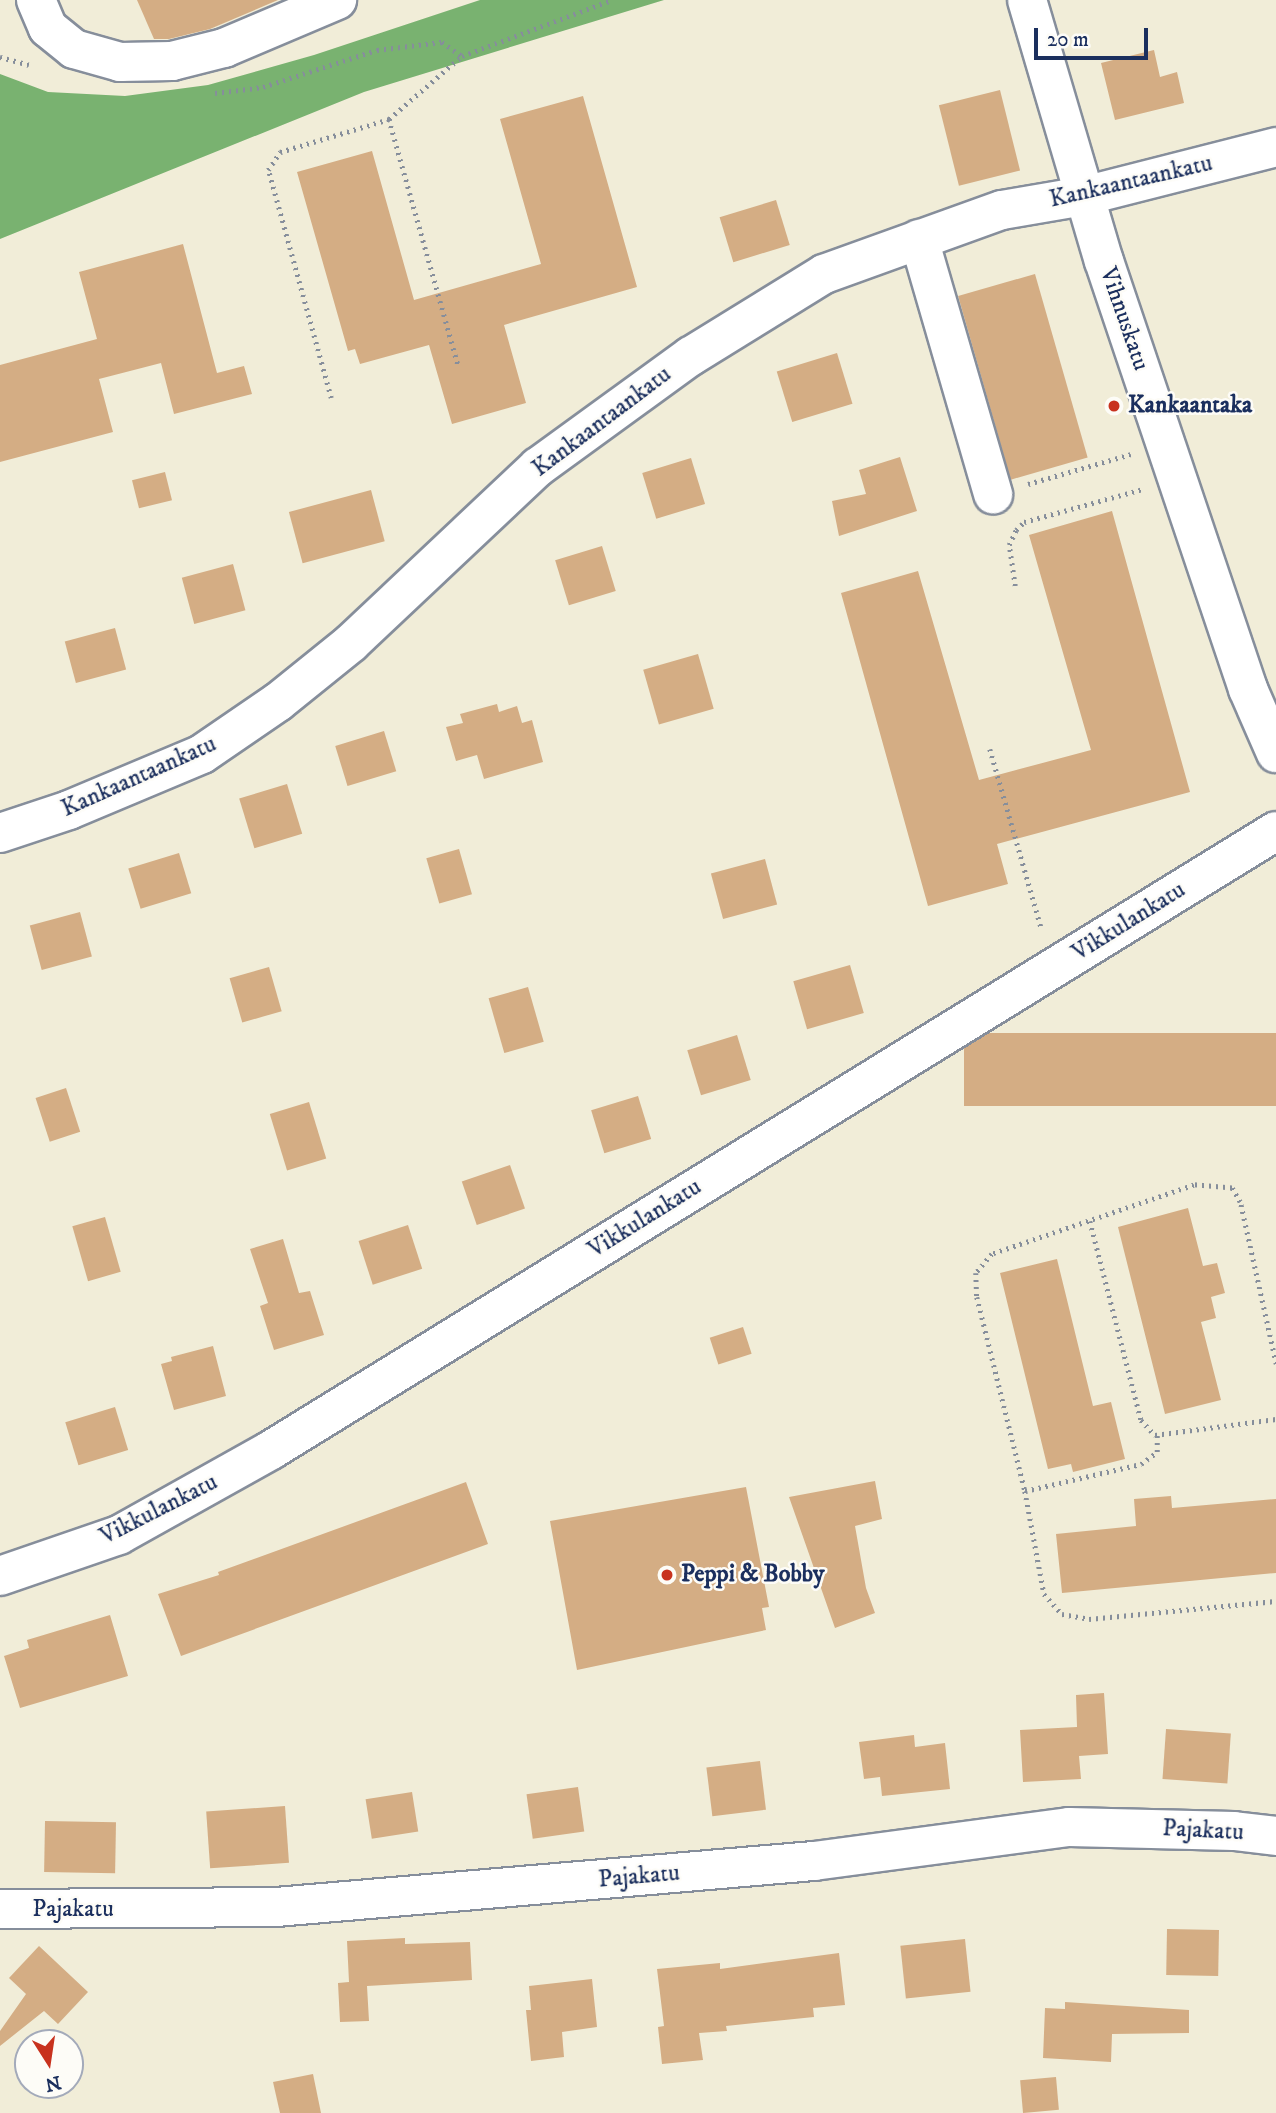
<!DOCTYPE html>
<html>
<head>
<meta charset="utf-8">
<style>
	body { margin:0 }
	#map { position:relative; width:1276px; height:2113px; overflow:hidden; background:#f1edd8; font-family:"IM FELL DW Pica",serif }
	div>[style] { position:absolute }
	.forest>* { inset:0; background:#79b270 }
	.building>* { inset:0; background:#d4ad84; transform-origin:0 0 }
	.path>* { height:4.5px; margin-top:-2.25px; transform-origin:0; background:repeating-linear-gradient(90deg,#868e9b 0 2px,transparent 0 7px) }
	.roads { filter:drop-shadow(2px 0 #868e9b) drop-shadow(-2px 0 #868e9b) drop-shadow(0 2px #868e9b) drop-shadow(0 -2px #868e9b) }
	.minor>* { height:38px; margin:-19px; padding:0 19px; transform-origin:19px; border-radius:19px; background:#fff }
	.dots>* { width:19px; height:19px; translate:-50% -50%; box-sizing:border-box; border:4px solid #fdfcf7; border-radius:50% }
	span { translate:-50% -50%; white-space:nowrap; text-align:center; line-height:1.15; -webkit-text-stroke:5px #fdfcf7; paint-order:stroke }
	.street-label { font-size:24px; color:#1b2f5e }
	.poi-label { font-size:24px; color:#1b2f5e; font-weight:700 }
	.left { translate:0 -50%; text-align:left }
	.north { position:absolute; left:14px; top:2029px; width:70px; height:70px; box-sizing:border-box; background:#fdfcf7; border:2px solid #a3aaba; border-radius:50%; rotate:168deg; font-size:19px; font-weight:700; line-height:28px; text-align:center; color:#1b2f5e }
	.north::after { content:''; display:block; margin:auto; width:24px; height:32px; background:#c8321e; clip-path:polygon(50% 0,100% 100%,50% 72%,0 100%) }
	.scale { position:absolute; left:1034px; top:28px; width:114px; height:32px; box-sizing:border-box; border:4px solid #1b2f5e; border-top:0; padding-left:9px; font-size:21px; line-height:24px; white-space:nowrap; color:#1b2f5e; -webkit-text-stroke:5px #fdfcf7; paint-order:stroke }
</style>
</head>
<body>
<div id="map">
	<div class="forest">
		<div style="clip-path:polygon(480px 0,664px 0,364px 92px,0 239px,0 74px,48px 92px,125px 96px,208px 85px,314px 55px)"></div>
	</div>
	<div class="building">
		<div style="clip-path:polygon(137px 0,278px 0,210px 29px,169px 39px,154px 39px)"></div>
		<div style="clip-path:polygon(1154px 50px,1160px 77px,1177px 72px,1184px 103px,1115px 120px,1101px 63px)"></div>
		<div style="left:1000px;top:90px;width:83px;height:63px;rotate:76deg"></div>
		<div style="clip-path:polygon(583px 96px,637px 287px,504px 325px,526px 403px,452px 424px,429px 345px,360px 364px,355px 349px,348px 351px,297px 172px,372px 151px,414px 300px,541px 264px,500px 119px)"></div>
		<div style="left:776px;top:200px;width:47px;height:59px;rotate:73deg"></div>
		<div style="clip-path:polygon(183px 244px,217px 373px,244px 366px,252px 394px,174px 414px,161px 363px,99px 379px,113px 432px,0 462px,0 365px,97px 339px,79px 272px)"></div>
		<div style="left:1035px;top:274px;width:191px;height:80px;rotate:74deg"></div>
		<div style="left:837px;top:353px;width:53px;height:63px;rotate:73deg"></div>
		<div style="clip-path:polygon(900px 457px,917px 511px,839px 536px,832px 501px,866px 494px,859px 470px)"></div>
		<div style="left:691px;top:458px;width:48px;height:51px;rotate:73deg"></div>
		<div style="left:165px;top:472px;width:29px;height:34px;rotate:76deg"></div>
		<div style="left:371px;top:490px;width:53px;height:85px;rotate:75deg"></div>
		<div style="clip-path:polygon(1112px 511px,1190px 792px,997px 844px,1008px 884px,928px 906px,841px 593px,918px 571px,979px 780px,1091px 750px,1029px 535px)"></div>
		<div style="left:602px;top:546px;width:47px;height:49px;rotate:73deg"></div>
		<div style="left:233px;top:564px;width:48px;height:53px;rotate:75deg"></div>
		<div style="left:115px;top:628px;width:43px;height:52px;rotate:75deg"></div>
		<div style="left:698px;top:654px;width:57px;height:57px;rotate:74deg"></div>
		<div style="clip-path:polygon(497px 704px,499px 712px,517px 706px,522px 723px,532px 720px,543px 762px,484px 779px,477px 755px,456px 761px,446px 727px,463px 723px,460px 714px)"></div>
		<div style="left:384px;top:731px;width:42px;height:51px;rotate:73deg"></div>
		<div style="left:287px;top:784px;width:52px;height:50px;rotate:73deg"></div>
		<div style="left:459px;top:849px;width:47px;height:34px;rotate:74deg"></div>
		<div style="left:179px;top:853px;width:42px;height:53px;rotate:73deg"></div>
		<div style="left:765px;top:859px;width:47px;height:56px;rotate:75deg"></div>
		<div style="left:80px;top:912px;width:46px;height:52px;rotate:75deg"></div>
		<div style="left:850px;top:965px;width:50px;height:59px;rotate:74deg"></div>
		<div style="left:269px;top:967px;width:46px;height:41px;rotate:74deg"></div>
		<div style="left:528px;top:987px;width:57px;height:41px;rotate:74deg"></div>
		<div style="left:1276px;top:1033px;width:73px;height:312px;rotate:90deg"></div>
		<div style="left:737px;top:1035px;width:47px;height:52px;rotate:73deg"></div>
		<div style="left:66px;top:1088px;width:46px;height:32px;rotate:72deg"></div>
		<div style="left:638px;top:1096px;width:45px;height:49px;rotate:73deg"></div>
		<div style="left:309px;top:1102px;width:59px;height:41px;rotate:73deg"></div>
		<div style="left:510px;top:1165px;width:46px;height:51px;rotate:71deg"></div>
		<div style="clip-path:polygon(1188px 1208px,1203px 1266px,1217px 1263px,1225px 1293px,1211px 1297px,1216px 1318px,1201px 1322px,1221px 1400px,1165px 1414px,1118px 1227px)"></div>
		<div style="left:105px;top:1217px;width:57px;height:34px;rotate:74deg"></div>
		<div style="left:408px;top:1225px;width:46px;height:52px;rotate:72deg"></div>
		<div style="clip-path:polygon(283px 1239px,299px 1293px,310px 1291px,324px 1335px,274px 1350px,260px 1306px,268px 1303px,250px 1249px)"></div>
		<div style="clip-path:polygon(1057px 1259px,1093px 1406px,1111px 1402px,1125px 1459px,1073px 1472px,1071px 1464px,1048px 1469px,1000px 1273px)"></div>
		<div style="left:743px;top:1327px;width:28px;height:35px;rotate:72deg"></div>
		<div style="clip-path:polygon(213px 1346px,226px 1396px,174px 1410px,161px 1364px,172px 1361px,171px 1357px)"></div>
		<div style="left:115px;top:1407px;width:45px;height:52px;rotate:73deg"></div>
		<div style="clip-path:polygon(875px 1481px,882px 1519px,855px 1526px,866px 1588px,875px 1613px,835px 1628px,789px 1497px)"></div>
		<div style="clip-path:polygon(466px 1482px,488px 1544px,181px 1656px,158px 1594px,219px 1575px,218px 1572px)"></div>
		<div style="clip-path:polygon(746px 1487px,769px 1607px,762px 1608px,766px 1630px,577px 1670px,550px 1521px)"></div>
		<div style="clip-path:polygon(1171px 1496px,1172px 1508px,1276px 1499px,1276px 1573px,1062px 1593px,1056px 1534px,1136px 1526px,1134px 1499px)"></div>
		<div style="clip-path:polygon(110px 1615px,128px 1676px,20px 1708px,4px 1656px,29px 1648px,27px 1640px)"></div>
		<div style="clip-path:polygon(1104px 1693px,1108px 1754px,1079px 1756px,1081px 1779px,1023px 1782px,1020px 1730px,1077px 1727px,1076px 1695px)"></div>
		<div style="left:1166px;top:1729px;width:65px;height:50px;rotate:4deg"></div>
		<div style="clip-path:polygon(914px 1735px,915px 1747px,945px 1743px,950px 1789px,882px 1796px,880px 1777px,864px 1779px,859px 1742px)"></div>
		<div style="left:760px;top:1761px;width:49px;height:54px;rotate:83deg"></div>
		<div style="left:578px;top:1787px;width:45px;height:52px;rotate:82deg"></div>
		<div style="left:412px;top:1792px;width:40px;height:47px;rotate:81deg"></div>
		<div style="left:285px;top:1806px;width:57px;height:79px;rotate:86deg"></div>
		<div style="left:45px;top:1821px;width:71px;height:51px;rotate:1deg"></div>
		<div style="left:1167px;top:1929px;width:52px;height:46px;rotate:1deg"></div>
		<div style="clip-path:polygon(405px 1938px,405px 1944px,470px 1942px,472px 1980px,367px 1986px,369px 2021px,340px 2022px,338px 1983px,349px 1982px,347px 1941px)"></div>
		<div style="left:965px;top:1939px;width:53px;height:65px;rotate:84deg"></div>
		<div style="clip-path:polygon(39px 1946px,88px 1992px,58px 2024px,44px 2011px,0 2046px,0 2031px,26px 1994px,9px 1978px)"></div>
		<div style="clip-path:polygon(839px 1953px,845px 2005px,813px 2008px,814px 2017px,726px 2026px,727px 2031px,699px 2033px,703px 2060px,662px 2064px,658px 2027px,664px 2026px,657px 1969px,720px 1963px,720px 1969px)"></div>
		<div style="clip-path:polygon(592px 1979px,597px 2027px,562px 2032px,564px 2057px,531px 2061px,526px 2010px,531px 2010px,529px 1986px)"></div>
		<div style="clip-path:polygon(1065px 2002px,1189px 2010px,1189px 2033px,1112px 2034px,1111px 2062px,1043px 2058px,1045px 2008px,1065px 2009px)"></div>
		<div style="clip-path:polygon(313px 2074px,321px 2113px,280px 2113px,273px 2082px)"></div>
		<div style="left:1056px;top:2077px;width:33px;height:36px;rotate:85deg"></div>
	</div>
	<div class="path">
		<div style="left:0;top:57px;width:30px;rotate:15deg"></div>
		<div style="left:215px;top:93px;width:48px;rotate:-7.1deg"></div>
		<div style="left:263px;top:87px;width:120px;rotate:-18deg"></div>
		<div style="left:377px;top:50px;width:65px;rotate:-7deg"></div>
		<div style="left:442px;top:42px;width:24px;rotate:35deg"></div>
		<div style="left:389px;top:119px;width:255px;rotate:74.3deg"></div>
		<div style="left:331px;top:398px;width:237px;rotate:-105.4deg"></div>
		<div style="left:268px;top:170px;width:22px;rotate:-56deg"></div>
		<div style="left:280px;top:152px;width:114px;rotate:-16.8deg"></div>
		<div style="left:389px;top:119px;width:96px;rotate:-40.8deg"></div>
		<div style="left:462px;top:56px;width:160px;rotate:-20.5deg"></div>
		<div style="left:1028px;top:484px;width:107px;rotate:-16.2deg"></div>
		<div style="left:1015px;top:586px;width:41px;rotate:-98.3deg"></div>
		<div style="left:1009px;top:545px;width:17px;rotate:-65deg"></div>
		<div style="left:1016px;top:530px;width:11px;rotate:-45deg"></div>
		<div style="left:1024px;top:522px;width:123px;rotate:-15.5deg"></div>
		<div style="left:990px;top:749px;width:188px;rotate:74deg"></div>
		<div style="left:1090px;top:1221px;width:205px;rotate:75.6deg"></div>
		<div style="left:1141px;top:1420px;width:21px;rotate:47deg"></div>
		<div style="left:1155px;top:1435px;width:122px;rotate:-7.5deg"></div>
		<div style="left:1276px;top:1364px;width:166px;rotate:-102.5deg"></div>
		<div style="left:1240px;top:1202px;width:16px;rotate:-120deg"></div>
		<div style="left:1232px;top:1188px;width:38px;rotate:-175deg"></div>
		<div style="left:1194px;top:1185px;width:213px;rotate:161.1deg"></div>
		<div style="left:992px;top:1254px;width:25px;rotate:130deg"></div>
		<div style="left:976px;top:1273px;width:24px;rotate:88deg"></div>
		<div style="left:977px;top:1297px;width:200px;rotate:76.1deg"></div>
		<div style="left:1025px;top:1491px;width:105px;rotate:79.5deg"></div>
		<div style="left:1044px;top:1594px;width:27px;rotate:48deg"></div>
		<div style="left:1062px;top:1614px;width:27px;rotate:10deg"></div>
		<div style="left:1089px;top:1619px;width:188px;rotate:-5.5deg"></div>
		<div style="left:1025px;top:1491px;width:119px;rotate:-13.1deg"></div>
		<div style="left:1141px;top:1464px;width:20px;rotate:-37deg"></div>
		<div style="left:1157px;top:1452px;width:17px;rotate:-90deg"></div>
	</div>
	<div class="roads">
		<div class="minor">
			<div style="left:36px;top:0;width:30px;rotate:67deg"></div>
			<div style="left:48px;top:28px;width:33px;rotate:39deg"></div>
			<div style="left:74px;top:49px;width:48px;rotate:15.8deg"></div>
			<div style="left:120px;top:62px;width:52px;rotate:-1.1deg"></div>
			<div style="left:172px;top:61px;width:54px;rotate:-14deg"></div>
			<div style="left:224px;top:48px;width:123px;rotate:-23deg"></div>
			<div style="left:1027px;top:0;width:272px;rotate:73.6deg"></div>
			<div style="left:1104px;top:261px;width:452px;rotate:71.4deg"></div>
			<div style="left:1248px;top:689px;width:70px;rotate:66.4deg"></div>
			<div style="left:919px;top:239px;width:266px;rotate:73.8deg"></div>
			<div style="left:0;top:833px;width:73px;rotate:-18.4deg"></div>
			<div style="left:69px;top:810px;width:144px;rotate:-22.8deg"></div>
			<div style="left:202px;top:754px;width:92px;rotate:-34.4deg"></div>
			<div style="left:278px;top:702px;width:94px;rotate:-38.9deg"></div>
			<div style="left:351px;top:643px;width:257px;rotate:-43.3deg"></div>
			<div style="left:538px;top:467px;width:189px;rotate:-36deg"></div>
			<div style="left:691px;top:356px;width:156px;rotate:-31.7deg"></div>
			<div style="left:824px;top:274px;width:189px;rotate:-19.8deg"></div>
			<div style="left:1002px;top:210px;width:83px;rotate:-9.7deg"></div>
			<div style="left:1084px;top:196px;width:198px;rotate:-14.3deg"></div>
			<div style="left:0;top:1576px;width:126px;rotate:-19deg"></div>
			<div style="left:119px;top:1535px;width:174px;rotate:-29.2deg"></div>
			<div style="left:271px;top:1450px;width:1180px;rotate:-31.63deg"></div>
			<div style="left:0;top:1909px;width:276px;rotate:-0.4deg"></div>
			<div style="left:276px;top:1907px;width:540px;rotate:-4.89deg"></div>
			<div style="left:814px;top:1861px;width:257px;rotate:-7.6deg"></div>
			<div style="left:1069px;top:1827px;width:165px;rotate:1.4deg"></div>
			<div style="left:1234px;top:1831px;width:42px;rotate:6.8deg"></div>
		</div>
	</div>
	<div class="dots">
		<div style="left:1114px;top:406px;background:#c8321e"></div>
		<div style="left:667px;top:1575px;background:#c8321e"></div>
	</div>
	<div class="street-label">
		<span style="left:1131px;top:182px;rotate:-13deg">Kankaantaankatu</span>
		<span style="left:1124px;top:319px;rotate:71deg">Vihnuskatu</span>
		<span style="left:602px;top:422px;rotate:-37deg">Kankaantaankatu</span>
		<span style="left:139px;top:777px;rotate:-24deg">Kankaantaankatu</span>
		<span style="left:1129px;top:922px;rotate:-32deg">Vikkulankatu</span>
		<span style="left:645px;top:1219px;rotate:-32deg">Vikkulankatu</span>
		<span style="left:159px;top:1510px;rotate:-27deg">Vikkulankatu</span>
		<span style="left:1203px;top:1831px;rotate:3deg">Pajakatu</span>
		<span style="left:639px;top:1877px;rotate:-5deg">Pajakatu</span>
		<span style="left:73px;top:1910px">Pajakatu</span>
	</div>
	<div class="poi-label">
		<span class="left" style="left:1128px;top:406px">Kankaantaka</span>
		<span class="left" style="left:681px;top:1575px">Peppi &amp; Bobby</span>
	</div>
	<div class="north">N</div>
	<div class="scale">20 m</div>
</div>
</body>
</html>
